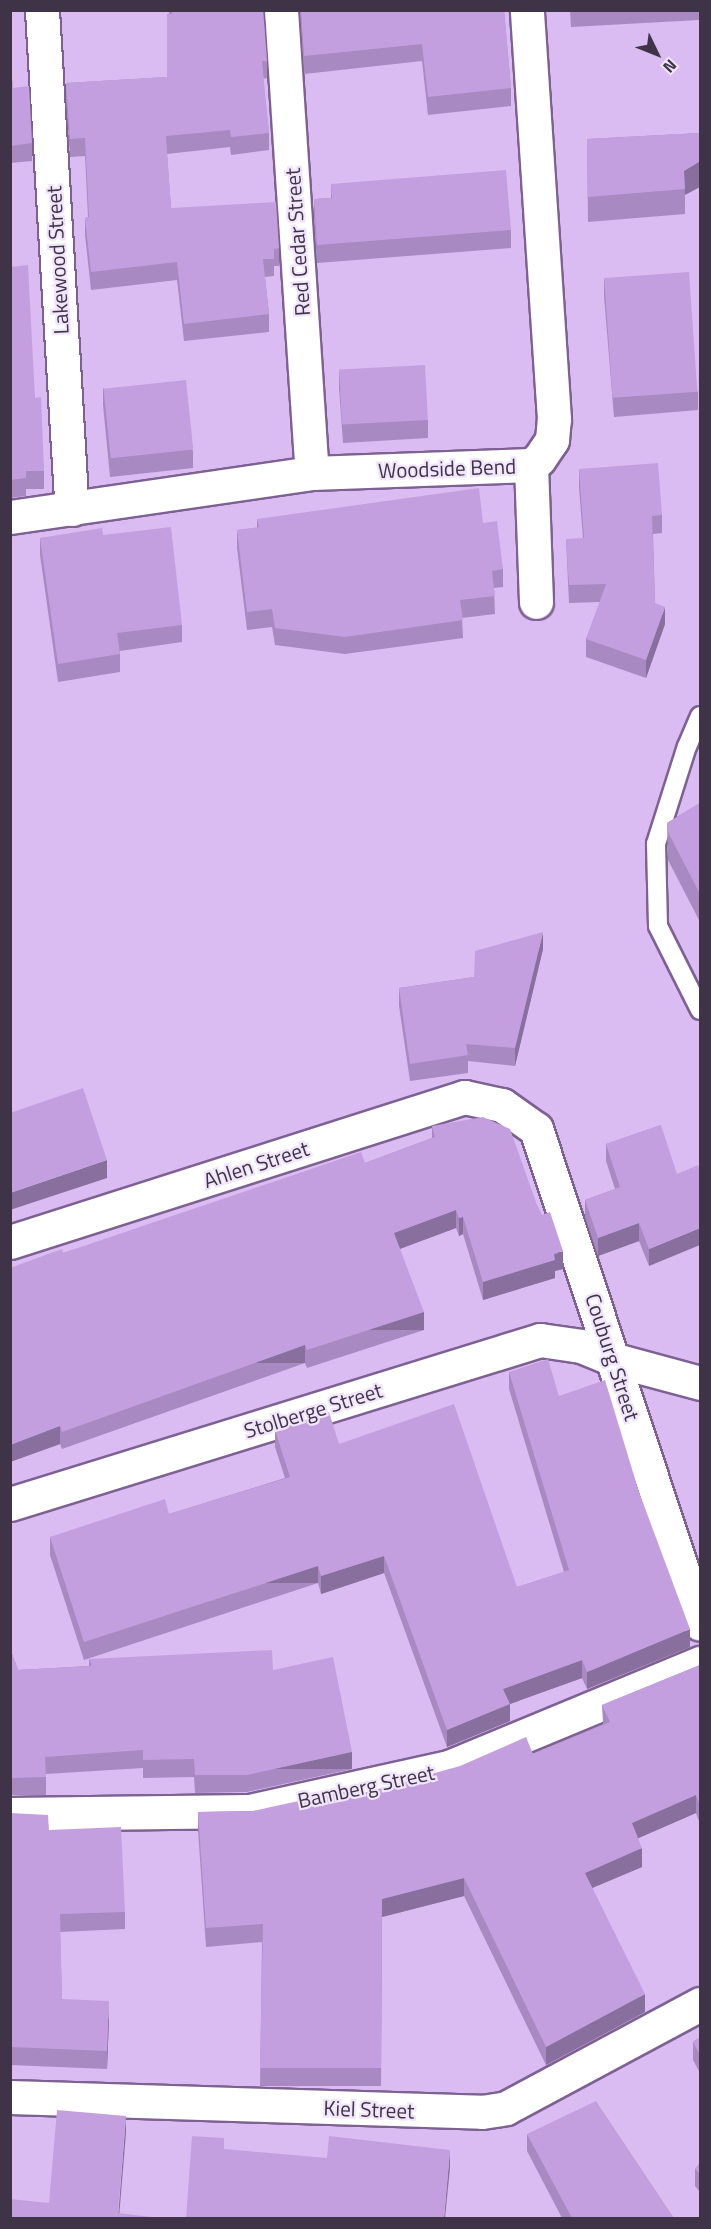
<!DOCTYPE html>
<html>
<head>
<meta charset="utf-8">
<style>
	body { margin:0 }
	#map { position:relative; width:711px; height:2229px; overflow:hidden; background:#dabcf2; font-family:"Titillium Web",sans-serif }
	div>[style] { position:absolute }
	.roads { filter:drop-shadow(2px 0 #7d6192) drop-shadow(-2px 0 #7d6192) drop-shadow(0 2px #7d6192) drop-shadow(0 -2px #7d6192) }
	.service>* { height:18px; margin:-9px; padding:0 9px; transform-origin:9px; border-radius:9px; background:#fff }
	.minor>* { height:33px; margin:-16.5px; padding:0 16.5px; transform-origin:16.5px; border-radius:16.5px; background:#fff }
	.wall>* { inset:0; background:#a989c1; transform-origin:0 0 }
	.shaded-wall>* { inset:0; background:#896f9d; transform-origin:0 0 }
	.building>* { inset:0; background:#c49fe0; transform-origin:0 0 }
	span { translate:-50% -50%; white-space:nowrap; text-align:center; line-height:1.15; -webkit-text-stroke:4.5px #f1e5fb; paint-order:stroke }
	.street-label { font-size:21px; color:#3f3348 }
	.frame { position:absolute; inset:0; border:12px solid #3f3348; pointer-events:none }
	.north { position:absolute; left:627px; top:24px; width:60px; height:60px; -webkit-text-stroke:4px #f1e5fb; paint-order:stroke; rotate:133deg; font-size:16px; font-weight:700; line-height:24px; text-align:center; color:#3f3348 }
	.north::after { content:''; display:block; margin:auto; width:21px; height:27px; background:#3f3348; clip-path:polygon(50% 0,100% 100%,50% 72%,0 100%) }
</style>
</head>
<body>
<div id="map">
	<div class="roads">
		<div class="service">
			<div style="left:700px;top:716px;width:33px;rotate:113deg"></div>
			<div style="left:687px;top:746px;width:103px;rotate:107.6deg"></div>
			<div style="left:656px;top:844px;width:82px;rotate:88.6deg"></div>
			<div style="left:658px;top:926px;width:94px;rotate:63.4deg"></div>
		</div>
		<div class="minor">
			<div style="left:42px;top:10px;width:500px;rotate:86.6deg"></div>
			<div style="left:281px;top:10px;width:464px;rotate:86.2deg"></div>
			<div style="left:531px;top:465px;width:137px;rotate:87.9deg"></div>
			<div style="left:10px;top:517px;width:305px;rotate:-8.3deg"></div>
			<div style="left:312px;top:473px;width:219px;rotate:-2.1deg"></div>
			<div style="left:531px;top:465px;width:10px;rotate:-37deg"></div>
			<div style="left:539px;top:459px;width:23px;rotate:-56deg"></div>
			<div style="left:552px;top:440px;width:21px;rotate:-85deg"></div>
			<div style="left:554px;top:419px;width:410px;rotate:-93.8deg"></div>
			<div style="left:10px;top:1242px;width:477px;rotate:-17.7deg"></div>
			<div style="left:464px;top:1097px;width:39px;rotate:12deg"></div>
			<div style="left:502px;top:1105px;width:42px;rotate:35.2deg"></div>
			<div style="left:536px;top:1129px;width:521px;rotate:71.67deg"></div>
			<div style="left:10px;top:1504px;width:555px;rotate:-17.19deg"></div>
			<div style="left:540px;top:1340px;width:41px;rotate:8.3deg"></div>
			<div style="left:581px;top:1346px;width:37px;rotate:22deg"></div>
			<div style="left:615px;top:1360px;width:88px;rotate:15.1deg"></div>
			<div style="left:10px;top:1814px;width:239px;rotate:-0.7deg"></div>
			<div style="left:249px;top:1811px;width:205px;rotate:-12.4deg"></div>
			<div style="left:449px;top:1767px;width:272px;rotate:-22.5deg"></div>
			<div style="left:10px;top:2097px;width:472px;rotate:1.8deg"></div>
			<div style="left:482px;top:2112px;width:24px;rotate:-9deg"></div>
			<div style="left:506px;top:2108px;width:220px;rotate:-28.2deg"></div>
		</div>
	</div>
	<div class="wall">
		<div style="left:10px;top:10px;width:2px;height:10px"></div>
		<div style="clip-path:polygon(169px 10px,263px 10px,267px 61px,267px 78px,263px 79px,269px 133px,269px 150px,231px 155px,230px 147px,167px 154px,171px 208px,279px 248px,279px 266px,274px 266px,274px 276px,265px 277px,269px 314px,269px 332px,184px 341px,177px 280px,91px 290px,85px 235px,85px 218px,88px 217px,85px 156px,70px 157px,66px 100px,66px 83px,167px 77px)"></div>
		<div style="clip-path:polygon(300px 10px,504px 10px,511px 88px,511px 106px,428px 115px,422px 61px,304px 74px)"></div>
		<div style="clip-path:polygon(570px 10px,700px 10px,700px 95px,699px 20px,571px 27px)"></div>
		<div style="clip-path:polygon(10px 62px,13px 88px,32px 143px,32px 161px,10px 163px)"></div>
		<div style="clip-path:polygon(700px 133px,685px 195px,685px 214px,588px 222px,587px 139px)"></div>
		<div style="clip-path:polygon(331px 184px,511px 230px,511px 248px,317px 263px,314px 217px,314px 199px,331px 198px)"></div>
		<div style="clip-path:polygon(10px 267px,35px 398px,44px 471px,44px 489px,26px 489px,26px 496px,10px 498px)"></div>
		<div style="clip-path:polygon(604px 278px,698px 392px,698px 410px,614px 417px,604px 296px)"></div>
		<div style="clip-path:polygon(339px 371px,428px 420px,428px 438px,343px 443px,339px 388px)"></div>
		<div style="clip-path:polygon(103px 388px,193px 450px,193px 468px,110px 477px,103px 405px)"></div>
		<div style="clip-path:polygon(579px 469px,662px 515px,662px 533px,653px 534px,655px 603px,665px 624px,646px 678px,586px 657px,586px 639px,600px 602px,569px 603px,566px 539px,583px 539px,579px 487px)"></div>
		<div style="clip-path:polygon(257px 519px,483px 523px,503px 569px,503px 587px,494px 588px,495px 614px,462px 618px,463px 638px,345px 654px,275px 645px,272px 627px,247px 630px,237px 548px,237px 530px,257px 528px)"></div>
		<div style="clip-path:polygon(103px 535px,182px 625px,182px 642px,120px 651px,120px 672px,58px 682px,40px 555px,40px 538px)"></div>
		<div style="clip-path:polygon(700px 803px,700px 922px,668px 860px,667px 823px)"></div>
		<div style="clip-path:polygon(543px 949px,515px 1066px,468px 1061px,468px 1073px,410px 1081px,399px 1006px,399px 988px,474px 977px)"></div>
		<div style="clip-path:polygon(661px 1125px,649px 1266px,639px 1241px,598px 1256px,585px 1217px,585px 1200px,615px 1189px,606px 1161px,606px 1144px)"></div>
		<div style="clip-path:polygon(432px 1126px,537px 1205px,563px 1269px,555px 1271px,555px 1278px,483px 1300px,463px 1234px,459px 1236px,456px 1228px,400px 1249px,424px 1330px,307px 1368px,305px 1363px,62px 1449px,60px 1444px,10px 1462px,63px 1253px,365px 1163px,432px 1138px)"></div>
		<div style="clip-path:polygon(509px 1372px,559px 1396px,639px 1492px,690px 1647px,587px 1689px,582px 1678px,510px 1704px,510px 1721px,447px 1747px,384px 1573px,321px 1594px,318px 1583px,84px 1660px,50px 1555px,50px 1537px,169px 1514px,285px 1478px,275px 1447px,275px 1430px,339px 1444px,517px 1587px,564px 1572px,509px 1389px)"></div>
		<div style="clip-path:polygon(10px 1648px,18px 1670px,89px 1666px,89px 1659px,273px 1670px,352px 1769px,247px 1792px,195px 1793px,194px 1777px,143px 1778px,143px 1768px,46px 1774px,46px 1795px,10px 1795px)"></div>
		<div style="clip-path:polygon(700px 1665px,700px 1824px,696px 1813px,638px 1838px,642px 1867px,592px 1888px,645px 2012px,546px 2065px,464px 1896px,382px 1917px,381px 2086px,260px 2086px,262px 1942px,206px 1947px,198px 1830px,198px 1812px,253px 1811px,360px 1794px,533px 1754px,603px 1724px,602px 1705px)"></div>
		<div style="clip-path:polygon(10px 1813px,49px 1830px,125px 1912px,125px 1929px,60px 1932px,62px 1999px,109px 2019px,107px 2069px,10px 2065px)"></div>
		<div style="clip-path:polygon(700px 2037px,700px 2073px,693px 2060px,693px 2042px)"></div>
		<div style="clip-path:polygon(527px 2134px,674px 2218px,562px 2218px,527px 2151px)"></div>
		<div style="clip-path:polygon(700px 2163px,700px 2192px,695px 2186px,695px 2169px)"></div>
	</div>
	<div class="shaded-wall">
		<div style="clip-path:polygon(700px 161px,700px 187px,685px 195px,684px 171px)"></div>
		<div style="clip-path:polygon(665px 607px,665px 624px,646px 678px,646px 660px)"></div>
		<div style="clip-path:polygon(543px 932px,543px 949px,515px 1066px,515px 1048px)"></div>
		<div style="clip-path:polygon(107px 1160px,107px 1178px,10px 1210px,10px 1193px)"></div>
		<div style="clip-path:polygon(456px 1210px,456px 1228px,394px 1251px,394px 1233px)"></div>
		<div style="clip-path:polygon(463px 1217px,463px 1234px,459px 1236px,459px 1218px)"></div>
		<div style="clip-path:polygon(639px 1223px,639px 1241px,598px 1256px,598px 1238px)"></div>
		<div style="clip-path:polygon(700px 1228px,700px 1245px,649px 1266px,649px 1249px)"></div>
		<div style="clip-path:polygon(563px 1251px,563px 1269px,555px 1271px,555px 1278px,483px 1300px,483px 1282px)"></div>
		<div style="left:424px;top:1312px;width:18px;height:123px;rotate:90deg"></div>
		<div style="left:305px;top:1345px;width:18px;height:258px;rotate:90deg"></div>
		<div style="clip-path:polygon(60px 1426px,60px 1444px,10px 1462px,10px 1445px)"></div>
		<div style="clip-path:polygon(384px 1556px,384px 1573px,321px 1594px,321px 1576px)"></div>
		<div style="left:318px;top:1566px;width:17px;height:246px;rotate:90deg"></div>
		<div style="clip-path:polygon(690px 1629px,690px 1647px,587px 1689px,587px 1672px)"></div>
		<div style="clip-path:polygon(582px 1660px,582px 1678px,510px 1704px,510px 1721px,447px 1747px,447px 1730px,503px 1689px)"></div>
		<div style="left:352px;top:1752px;width:17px;height:107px;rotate:90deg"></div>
		<div style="clip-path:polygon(696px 1795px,696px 1813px,632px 1841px,632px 1823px)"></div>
		<div style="clip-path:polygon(642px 1848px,642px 1867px,585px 1891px,585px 1873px)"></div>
		<div style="clip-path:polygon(464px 1878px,464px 1896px,382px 1917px,381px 2086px,382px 1899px)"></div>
		<div style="clip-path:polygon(645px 1994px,645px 2012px,546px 2065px,546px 2047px)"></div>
		<div style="clip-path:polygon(109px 2001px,109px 2019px,107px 2069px,107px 2051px)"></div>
		<div style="clip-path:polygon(126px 2116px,126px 2133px,119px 2218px,118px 2218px)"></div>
		<div style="clip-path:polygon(450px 2150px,450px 2168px,445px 2218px,444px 2218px)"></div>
	</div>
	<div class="building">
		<div style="clip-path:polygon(172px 10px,263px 10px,267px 61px,262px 61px,269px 133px,231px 137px,230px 130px,166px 136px,171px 208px,276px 202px,279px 248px,274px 249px,274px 259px,263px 259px,269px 314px,184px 324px,177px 262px,91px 272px,85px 218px,89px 217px,85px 138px,70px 139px,66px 83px,167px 77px,167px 14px,172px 14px)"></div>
		<div style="clip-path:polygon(301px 10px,504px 10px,511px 88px,428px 97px,422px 44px,304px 56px)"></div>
		<div style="clip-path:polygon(10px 62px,13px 88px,29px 86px,32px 143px,10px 146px)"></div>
		<div style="clip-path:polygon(700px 133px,700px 161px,684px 171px,685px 189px,588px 197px,587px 139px)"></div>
		<div style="clip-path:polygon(506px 170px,511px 230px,317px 245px,314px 199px,332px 198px,331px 184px)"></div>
		<div style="clip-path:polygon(28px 265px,35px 398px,41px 397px,44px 471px,26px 471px,26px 478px,10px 480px,10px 267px)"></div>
		<div style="left:689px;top:272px;width:120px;height:85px;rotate:86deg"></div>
		<div style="left:425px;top:365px;width:55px;height:86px;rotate:87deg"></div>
		<div style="left:186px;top:380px;width:70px;height:83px;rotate:84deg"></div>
		<div style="clip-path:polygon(658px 463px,662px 515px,652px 516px,655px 603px,665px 607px,646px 660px,586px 639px,606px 584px,569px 585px,566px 539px,584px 538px,579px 469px)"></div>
		<div style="clip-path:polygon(479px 488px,483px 523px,497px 521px,503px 569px,492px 571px,495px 596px,460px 600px,463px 620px,345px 637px,275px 628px,272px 609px,247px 612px,237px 530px,259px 527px,257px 519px)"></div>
		<div style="clip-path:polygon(171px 527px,182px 625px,117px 633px,120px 654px,58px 664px,40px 538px,102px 528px,103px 535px)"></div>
		<div style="clip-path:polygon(700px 803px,700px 894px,668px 832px,667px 823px)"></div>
		<div style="clip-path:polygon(543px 932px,515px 1048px,466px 1044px,468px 1055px,410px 1064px,399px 988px,474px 977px,475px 951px)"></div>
		<div style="clip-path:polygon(83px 1088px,107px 1160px,10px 1193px,10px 1113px)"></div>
		<div style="clip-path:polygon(483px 1117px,510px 1129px,537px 1205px,542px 1215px,550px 1212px,563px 1251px,554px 1254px,555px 1260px,483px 1282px,463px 1217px,459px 1218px,456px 1210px,394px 1233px,424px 1312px,307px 1350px,305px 1345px,62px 1432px,60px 1426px,10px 1445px,10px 1268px,62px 1249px,63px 1253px,361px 1152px,365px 1163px,435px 1137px,432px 1126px)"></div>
		<div style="clip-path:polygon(661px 1125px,677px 1174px,698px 1165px,700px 1171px,700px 1228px,649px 1249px,639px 1223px,598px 1238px,585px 1200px,620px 1187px,606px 1144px)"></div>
		<div style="clip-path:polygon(548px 1359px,559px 1396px,605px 1380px,639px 1492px,690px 1629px,587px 1672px,582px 1660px,503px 1689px,510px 1704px,447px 1730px,384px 1556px,321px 1576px,318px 1566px,84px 1642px,50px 1537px,165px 1499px,169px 1514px,290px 1477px,275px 1430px,329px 1412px,339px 1444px,454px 1404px,517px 1587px,569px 1570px,509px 1372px)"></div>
		<div style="clip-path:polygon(10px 1648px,18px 1670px,92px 1666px,89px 1659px,272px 1650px,273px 1670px,333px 1657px,352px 1752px,247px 1775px,195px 1775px,194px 1759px,143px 1760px,143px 1750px,45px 1757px,46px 1777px,10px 1778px)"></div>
		<div style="clip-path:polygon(700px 1665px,700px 1806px,696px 1795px,632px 1823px,642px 1848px,585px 1873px,645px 1994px,546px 2047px,464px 1878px,382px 1899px,381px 2068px,260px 2068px,263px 1924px,206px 1928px,198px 1812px,253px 1811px,359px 1788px,360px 1794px,460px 1766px,526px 1737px,533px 1754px,610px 1722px,602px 1705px)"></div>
		<div style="clip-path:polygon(10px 1813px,48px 1815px,49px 1830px,121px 1827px,125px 1912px,60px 1914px,62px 1999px,109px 2001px,107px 2051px,10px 2047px)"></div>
		<div style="clip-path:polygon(700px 2037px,700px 2055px,693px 2042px)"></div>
		<div style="clip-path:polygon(596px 2101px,674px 2218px,572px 2218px,527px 2134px)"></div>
		<div style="clip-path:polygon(57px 2110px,126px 2116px,118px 2213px,160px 2218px,10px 2218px,10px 2199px,49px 2203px)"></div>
		<div style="clip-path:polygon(192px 2136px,224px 2138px,224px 2149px,327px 2158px,329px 2136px,450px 2150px,444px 2218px,186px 2218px)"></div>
		<div style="clip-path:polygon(700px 2163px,700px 2174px,695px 2169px)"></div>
	</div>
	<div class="street-label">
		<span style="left:297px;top:242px;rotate:-94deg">Red Cedar Street</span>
		<span style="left:57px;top:260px;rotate:-93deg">Lakewood Street</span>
		<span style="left:447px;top:468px;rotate:-2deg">Woodside Bend</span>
		<span style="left:256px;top:1164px;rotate:-18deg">Ahlen Street</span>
		<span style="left:613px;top:1357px;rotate:72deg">Couburg Street</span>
		<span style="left:313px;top:1410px;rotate:-17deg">Stolberge Street</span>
		<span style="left:366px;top:1786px;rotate:-12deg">Bamberg Street</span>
		<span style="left:369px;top:2109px;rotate:2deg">Kiel Street</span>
	</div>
	<div class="frame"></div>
	<div class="north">N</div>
</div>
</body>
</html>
